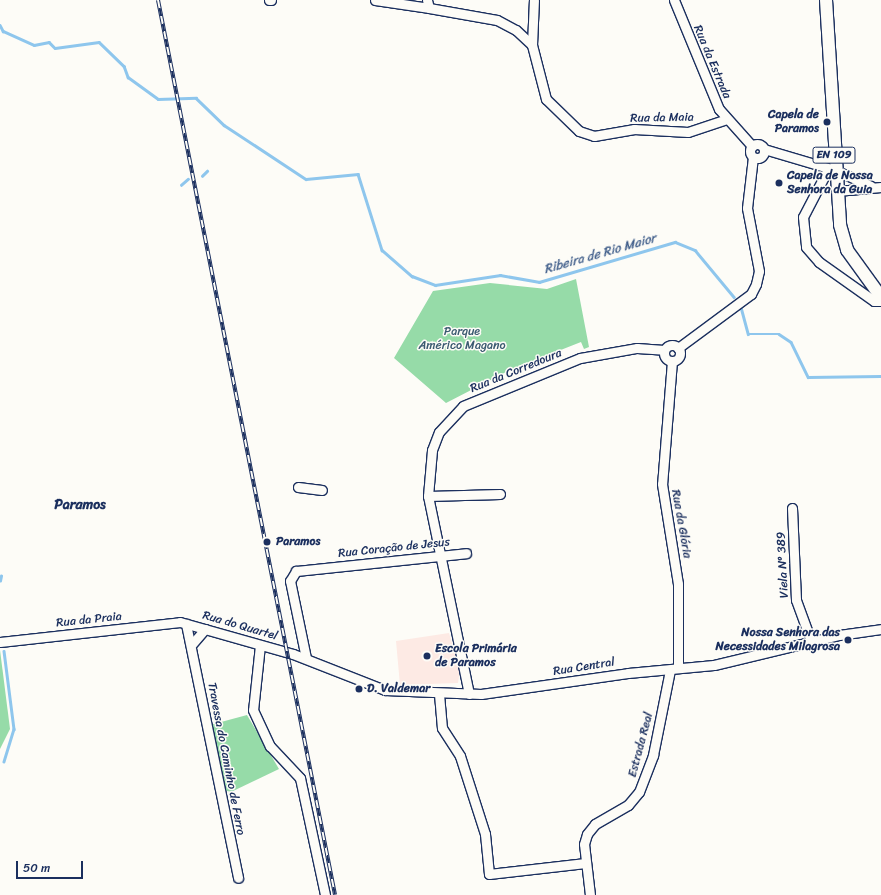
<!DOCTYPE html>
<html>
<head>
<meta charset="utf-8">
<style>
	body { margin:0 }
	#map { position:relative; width:881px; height:895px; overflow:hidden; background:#fdfcf7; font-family:Sriracha,sans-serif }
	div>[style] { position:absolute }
	.built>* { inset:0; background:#fdeae4 }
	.green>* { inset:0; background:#96dba8 }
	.stream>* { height:2.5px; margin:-1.25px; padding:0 1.25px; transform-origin:1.25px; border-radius:1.25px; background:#8ec6ed }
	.roads { filter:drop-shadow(1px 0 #1b2f5e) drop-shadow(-1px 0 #1b2f5e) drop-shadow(0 1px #1b2f5e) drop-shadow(0 -1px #1b2f5e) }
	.minor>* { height:9px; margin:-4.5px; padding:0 4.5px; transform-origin:4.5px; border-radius:4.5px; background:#fdfcf7 }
	.minor>.ring { margin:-4.5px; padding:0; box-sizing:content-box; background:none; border:9px solid #fdfcf7; border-radius:50% }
	.major>* { height:12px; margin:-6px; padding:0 6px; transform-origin:6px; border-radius:6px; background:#fdfcf7 }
	.rail>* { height:4px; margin-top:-2px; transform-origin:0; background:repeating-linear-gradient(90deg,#fdfcf7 0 8px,#1b2f5e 0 16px); box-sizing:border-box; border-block:1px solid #1b2f5e }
	.dots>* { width:11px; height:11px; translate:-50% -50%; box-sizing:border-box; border:2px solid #fdfcf7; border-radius:50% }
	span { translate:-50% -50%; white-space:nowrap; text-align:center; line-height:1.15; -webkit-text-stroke:3px #fdfcf7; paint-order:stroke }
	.shield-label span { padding:1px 3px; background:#fdfcf7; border:1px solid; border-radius:3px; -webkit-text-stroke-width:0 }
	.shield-label { font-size:11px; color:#1b2f5e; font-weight:700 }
	.street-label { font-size:12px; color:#1b2f5e }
	.poi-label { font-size:12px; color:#1b2f5e; font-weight:700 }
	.right { translate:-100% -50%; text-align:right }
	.left { translate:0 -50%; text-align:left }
	.park-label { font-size:12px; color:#3a5a70 }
	.water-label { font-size:13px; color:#3e5c89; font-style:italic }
	.quarter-label { font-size:14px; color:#1b2f5e; font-weight:700 }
	.scale { position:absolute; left:16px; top:861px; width:67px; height:18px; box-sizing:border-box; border:2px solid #1b2f5e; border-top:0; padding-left:5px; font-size:12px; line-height:14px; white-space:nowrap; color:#1b2f5e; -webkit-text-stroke:3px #fdfcf7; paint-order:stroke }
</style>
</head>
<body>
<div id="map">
	<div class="built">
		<div style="clip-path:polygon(449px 633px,460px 670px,458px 683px,400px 685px,396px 641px)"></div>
	</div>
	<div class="green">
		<div style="clip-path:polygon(576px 279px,589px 347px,584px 349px,581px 342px,510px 370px,446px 403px,394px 358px,433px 291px,490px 283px,547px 289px)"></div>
		<div style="clip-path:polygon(0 650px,10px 729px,0 749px)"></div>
		<div style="clip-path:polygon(247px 715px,279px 769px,231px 792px,224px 790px,210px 725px)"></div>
	</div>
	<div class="stream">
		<div style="left:0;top:25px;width:7px;rotate:63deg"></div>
		<div style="left:3px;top:31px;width:34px;rotate:24deg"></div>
		<div style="left:34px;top:45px;width:15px;rotate:-11deg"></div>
		<div style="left:49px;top:42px;width:8px;rotate:45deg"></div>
		<div style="left:55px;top:48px;width:44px;rotate:-7.8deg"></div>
		<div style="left:99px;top:42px;width:35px;rotate:44deg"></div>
		<div style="left:124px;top:66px;width:12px;rotate:70deg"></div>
		<div style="left:128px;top:77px;width:37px;rotate:36deg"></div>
		<div style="left:158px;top:99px;width:38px;rotate:-2deg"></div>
		<div style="left:196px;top:98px;width:39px;rotate:44deg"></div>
		<div style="left:224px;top:125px;width:98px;rotate:33.4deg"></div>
		<div style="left:306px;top:179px;width:52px;rotate:-5.5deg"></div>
		<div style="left:358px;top:174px;width:80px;rotate:72.5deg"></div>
		<div style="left:382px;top:250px;width:40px;rotate:41deg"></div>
		<div style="left:412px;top:276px;width:25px;rotate:21deg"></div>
		<div style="left:435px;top:285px;width:66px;rotate:-8.7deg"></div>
		<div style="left:500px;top:275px;width:40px;rotate:10deg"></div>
		<div style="left:539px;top:282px;width:142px;rotate:-16.4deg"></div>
		<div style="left:675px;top:242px;width:22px;rotate:22deg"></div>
		<div style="left:695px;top:250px;width:61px;rotate:50.3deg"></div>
		<div style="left:202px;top:176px;width:7px;rotate:-45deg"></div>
		<div style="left:181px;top:185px;width:9px;rotate:-41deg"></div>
		<div style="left:741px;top:307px;width:28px;rotate:75deg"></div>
		<div style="left:748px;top:334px;width:31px"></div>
		<div style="left:779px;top:334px;width:14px;rotate:34deg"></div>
		<div style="left:791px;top:342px;width:39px;rotate:64deg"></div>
		<div style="left:808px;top:377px;width:73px;rotate:-0.8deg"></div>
		<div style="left:0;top:581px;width:5px;rotate:-79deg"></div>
		<div style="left:4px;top:651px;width:79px;rotate:82.7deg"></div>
		<div style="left:14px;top:729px;width:34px;rotate:107deg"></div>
	</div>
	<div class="roads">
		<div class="minor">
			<div style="left:269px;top:0;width:2px"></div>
			<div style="left:375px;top:0;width:55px;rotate:8.4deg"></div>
			<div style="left:427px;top:0;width:8px;rotate:76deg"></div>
			<div style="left:429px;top:8px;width:69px;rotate:10deg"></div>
			<div style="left:497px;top:20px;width:21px;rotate:28deg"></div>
			<div style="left:516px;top:30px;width:22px;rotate:43deg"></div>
			<div style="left:532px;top:45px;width:56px;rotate:75.5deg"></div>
			<div style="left:546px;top:99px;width:46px;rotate:44.1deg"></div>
			<div style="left:579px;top:131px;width:16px;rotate:18deg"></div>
			<div style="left:594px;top:136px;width:41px;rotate:-9.9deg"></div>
			<div style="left:634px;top:129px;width:54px;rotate:3.2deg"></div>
			<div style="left:688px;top:132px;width:41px;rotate:-18.4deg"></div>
			<div style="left:674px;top:0;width:118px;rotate:67.6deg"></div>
			<div style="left:719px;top:109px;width:50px;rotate:48.3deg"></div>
			<div style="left:532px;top:45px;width:45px;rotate:-87.5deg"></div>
			<div class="ring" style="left:750px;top:144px;width:5px;height:5px"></div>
			<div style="left:764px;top:149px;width:74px;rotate:16.5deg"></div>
			<div style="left:835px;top:170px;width:39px;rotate:24deg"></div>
			<div style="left:828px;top:169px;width:54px;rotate:117.5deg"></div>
			<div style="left:803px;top:217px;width:30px;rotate:84deg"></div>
			<div style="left:806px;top:247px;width:20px;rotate:49deg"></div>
			<div style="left:819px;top:262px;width:67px;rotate:35.3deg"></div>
			<div style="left:874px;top:301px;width:7px"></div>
			<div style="left:837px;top:191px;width:44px;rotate:-5.2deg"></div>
			<div class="ring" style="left:664px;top:345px;width:7px;height:7px"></div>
			<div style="left:678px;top:348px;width:91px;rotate:-36.5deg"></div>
			<div style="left:751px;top:294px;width:11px;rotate:-63deg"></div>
			<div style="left:756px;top:284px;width:13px;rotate:-77deg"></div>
			<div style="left:759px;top:271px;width:64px;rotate:-100.8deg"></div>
			<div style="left:747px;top:208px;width:51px;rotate:-83.3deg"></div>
			<div style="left:672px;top:361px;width:123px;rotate:94.6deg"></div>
			<div style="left:662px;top:484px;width:101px;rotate:80.9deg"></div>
			<div style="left:678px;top:584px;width:83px;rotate:90deg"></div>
			<div style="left:298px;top:487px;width:24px;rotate:7deg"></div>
			<div style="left:428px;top:496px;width:72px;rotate:-1.6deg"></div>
			<div style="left:792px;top:508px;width:92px;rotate:87.5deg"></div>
			<div style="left:796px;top:600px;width:44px;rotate:69.9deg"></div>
			<div style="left:186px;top:624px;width:259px;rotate:78.4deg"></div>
			<div style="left:0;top:642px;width:181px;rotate:-6.3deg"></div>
			<div style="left:180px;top:622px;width:117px;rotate:15.8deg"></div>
			<div style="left:293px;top:654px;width:99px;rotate:21.4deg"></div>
			<div style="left:385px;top:690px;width:96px;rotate:2.4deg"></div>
			<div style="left:481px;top:694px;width:148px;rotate:-8.1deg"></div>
			<div style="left:628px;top:673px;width:86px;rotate:-5.3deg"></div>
			<div style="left:714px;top:665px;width:129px;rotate:-13.5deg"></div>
			<div style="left:839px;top:635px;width:42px;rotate:-8.1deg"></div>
			<div style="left:192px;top:644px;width:20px;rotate:-49deg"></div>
			<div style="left:260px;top:645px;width:65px;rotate:96.1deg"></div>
			<div style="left:253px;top:710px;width:40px;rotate:65deg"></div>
			<div style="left:270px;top:746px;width:44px;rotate:46.8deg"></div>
			<div style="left:300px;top:778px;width:120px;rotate:77.9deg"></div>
			<div style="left:306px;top:658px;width:79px;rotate:-101.7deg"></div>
			<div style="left:290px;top:581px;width:12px;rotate:-59deg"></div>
			<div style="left:296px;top:571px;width:171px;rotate:-6deg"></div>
			<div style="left:439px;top:694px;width:34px;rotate:85deg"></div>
			<div style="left:442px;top:728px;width:33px;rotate:57deg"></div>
			<div style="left:460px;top:756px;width:82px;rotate:72.2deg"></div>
			<div style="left:485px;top:834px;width:40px;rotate:84.3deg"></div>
			<div style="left:489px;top:874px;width:97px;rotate:-6.5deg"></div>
			<div style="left:469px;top:694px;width:202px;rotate:-101.7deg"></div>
			<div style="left:428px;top:496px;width:46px;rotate:-85deg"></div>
			<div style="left:432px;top:450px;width:19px;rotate:-69deg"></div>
			<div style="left:439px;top:432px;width:35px;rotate:-47deg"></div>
			<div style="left:463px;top:406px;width:126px;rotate:-22.3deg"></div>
			<div style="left:580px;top:358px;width:58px;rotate:-10deg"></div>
			<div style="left:637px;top:348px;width:27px;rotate:4deg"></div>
			<div style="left:590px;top:895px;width:51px;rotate:-96.7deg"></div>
			<div style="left:584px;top:844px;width:10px;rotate:-73deg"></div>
			<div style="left:587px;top:834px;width:13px;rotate:-51deg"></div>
			<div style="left:595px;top:824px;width:38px;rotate:-30deg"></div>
			<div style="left:628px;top:805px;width:17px;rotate:-50deg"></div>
			<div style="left:639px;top:792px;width:40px;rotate:-69deg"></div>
			<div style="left:653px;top:755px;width:87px;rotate:-78.7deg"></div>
		</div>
		<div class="major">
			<div style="left:826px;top:0;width:225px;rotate:86.4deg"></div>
			<div style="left:840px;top:225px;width:26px;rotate:74deg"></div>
			<div style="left:847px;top:250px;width:58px;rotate:54.1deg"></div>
		</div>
	</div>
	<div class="rail">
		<div style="left:158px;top:0;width:912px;rotate:78.81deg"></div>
	</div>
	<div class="dots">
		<div style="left:827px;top:122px;background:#1b2f5e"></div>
		<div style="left:779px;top:183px;background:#1b2f5e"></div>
		<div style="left:267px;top:542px;background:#1b2f5e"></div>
		<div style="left:848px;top:640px;background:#1b2f5e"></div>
		<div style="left:427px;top:656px;background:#1b2f5e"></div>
		<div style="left:359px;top:689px;background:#1b2f5e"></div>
	</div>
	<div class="shield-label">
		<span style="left:834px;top:155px">EN 109</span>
	</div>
	<div class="street-label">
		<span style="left:712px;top:62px;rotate:67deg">Rua da Estrada</span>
		<span style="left:662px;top:118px;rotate:-1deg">Rua da Maia</span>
		<span style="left:516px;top:371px;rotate:-22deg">Rua da Corredoura</span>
		<span style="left:681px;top:524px;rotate:80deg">Rua da Glória</span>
		<span style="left:394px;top:548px;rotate:-6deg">Rua Coração de Jesus</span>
		<span style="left:783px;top:565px;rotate:-93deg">Viela Nº 389</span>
		<span style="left:89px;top:620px;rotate:-6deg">Rua da Praia</span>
		<span style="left:240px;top:626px;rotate:16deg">Rua do Quartel</span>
		<span style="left:584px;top:667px;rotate:-9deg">Rua Central</span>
		<span style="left:641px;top:745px;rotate:-75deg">Estrada Real</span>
		<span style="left:226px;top:759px;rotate:79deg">Travessa do Caminho de Ferro</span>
	</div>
	<div class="poi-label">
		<span class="right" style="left:819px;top:122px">Capela de<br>Paramos</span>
		<span class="left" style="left:787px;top:183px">Capela de Nossa<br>Senhora da Guia</span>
		<span class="left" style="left:276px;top:542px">Paramos</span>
		<span class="right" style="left:840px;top:640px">Nossa Senhora das<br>Necessidades Milagrosa</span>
		<span class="left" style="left:435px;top:656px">Escola Primária<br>de Paramos</span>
		<span class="left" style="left:367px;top:689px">D. Valdemar</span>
	</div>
	<div class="park-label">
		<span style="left:462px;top:339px">Parque<br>Américo Magano</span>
	</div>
	<div class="water-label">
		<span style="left:600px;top:254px;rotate:-16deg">Ribeira de Rio Maior</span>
	</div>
	<div class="quarter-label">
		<span style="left:80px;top:505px">Paramos</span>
	</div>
	<div class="scale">50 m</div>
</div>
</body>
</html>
